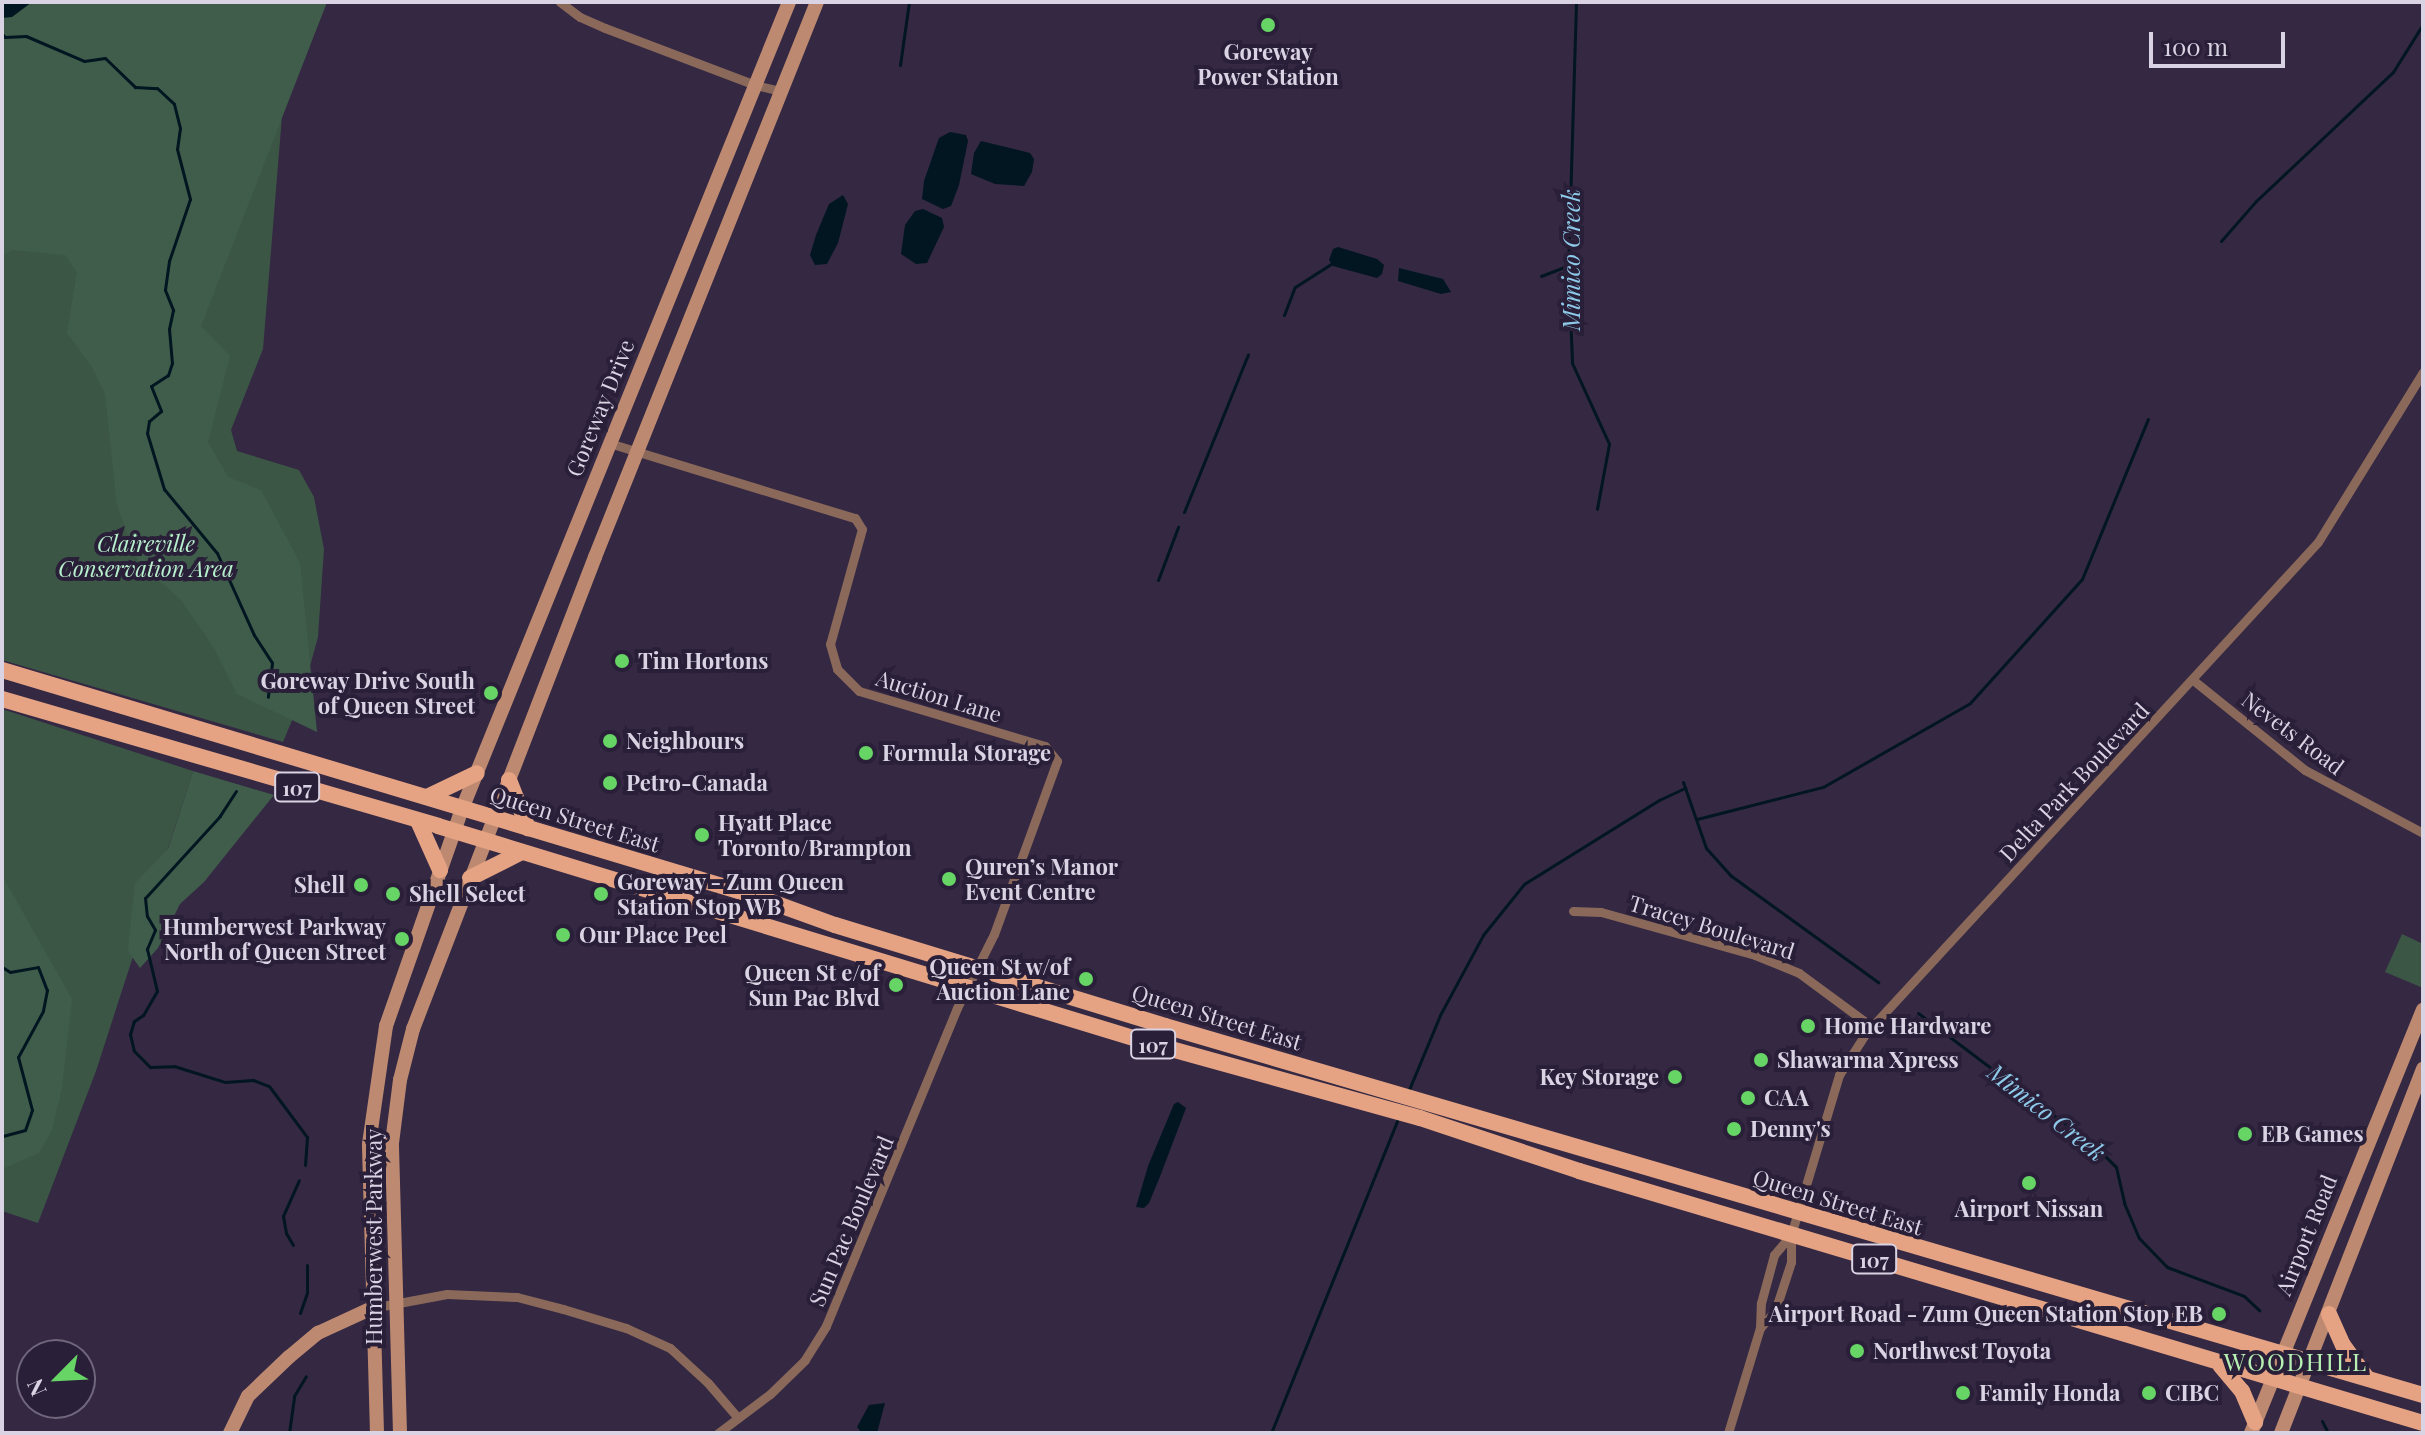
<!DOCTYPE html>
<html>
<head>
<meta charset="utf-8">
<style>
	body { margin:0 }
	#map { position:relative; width:2425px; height:1435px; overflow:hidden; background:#342843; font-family:"Playfair Display",serif }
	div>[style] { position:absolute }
	.green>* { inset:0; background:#3c5646 }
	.forest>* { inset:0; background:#3f5d4a }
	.water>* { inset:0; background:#011621 }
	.stream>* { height:3px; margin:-1.5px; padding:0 1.5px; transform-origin:1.5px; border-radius:1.5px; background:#011621 }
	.street>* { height:9px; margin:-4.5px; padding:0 4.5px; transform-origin:4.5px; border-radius:4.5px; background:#8a695a }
	.secondary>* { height:14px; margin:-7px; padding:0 7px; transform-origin:7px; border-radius:7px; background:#bd8a71 }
	.primary>* { height:16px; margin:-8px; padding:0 8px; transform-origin:8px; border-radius:8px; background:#e5a383 }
	.dots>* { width:22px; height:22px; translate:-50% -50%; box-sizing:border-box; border:4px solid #2a1f38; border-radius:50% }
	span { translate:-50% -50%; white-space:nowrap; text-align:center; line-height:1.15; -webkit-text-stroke:8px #2a1f38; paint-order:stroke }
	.shield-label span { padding:2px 6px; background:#2a1f38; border:2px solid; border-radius:6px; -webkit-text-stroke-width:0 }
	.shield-label { font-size:20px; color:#d9d3e4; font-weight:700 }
	.poi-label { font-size:22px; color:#d9d3e4; font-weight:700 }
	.left { translate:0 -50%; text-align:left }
	.right { translate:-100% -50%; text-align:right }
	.street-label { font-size:22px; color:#d9d3e4 }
	.park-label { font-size:22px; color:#b7f0cc; font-style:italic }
	.water-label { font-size:24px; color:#8ecaea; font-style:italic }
	.neighbourhood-label { font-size:24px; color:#b7f0b3; letter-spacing:2px }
	.frame { position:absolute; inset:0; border:4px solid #d9d3e4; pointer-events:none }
	.north { position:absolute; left:16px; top:1339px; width:80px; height:80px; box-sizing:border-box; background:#2a1f38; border:2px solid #70677d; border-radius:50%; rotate:246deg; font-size:22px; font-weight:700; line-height:32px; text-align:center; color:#d9d3e4 }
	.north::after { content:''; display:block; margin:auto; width:28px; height:36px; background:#67d466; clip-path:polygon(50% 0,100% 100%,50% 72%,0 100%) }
	.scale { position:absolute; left:2149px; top:32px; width:136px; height:36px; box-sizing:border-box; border:4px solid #d9d3e4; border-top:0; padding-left:10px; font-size:24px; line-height:28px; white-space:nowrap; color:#d9d3e4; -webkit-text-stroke:6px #2a1f38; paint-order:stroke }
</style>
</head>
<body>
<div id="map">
	<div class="green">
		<div style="clip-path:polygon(2px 2px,327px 2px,282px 116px,263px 349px,231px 430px,237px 451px,299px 470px,314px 497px,324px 549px,318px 637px,301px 699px,283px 742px,2px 660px)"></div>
		<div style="clip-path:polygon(2px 709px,193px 771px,96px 1071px,38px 1223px,2px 1211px)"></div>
		<div style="clip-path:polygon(2402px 934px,2423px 944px,2423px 988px,2385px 972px)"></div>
	</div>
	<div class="forest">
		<div style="clip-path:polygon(32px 2px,327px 2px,201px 326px,230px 356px,208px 442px,228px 477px,261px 490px,300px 563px,317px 732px,237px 694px,214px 648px,181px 600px,138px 562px,117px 505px,105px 394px,92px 367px,67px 333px,77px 272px,65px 255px,12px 250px,2px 255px,2px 18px,12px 17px)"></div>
		<div style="clip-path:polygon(193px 771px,274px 795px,204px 882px,180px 904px,158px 948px,140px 968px,128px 951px,135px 883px,168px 849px)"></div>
		<div style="clip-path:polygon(2px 875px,72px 999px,62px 1088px,52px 1130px,39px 1153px,2px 1169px)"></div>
	</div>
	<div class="water">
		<div style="clip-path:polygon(2px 2px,32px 2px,12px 17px,2px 18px)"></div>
		<div style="clip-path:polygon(950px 132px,966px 135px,968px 141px,959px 185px,951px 206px,943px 209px,922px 199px,924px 181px,939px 138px)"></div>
		<div style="clip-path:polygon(981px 141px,1030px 153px,1034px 159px,1032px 172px,1024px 186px,995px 184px,971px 174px,974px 153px)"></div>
		<div style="clip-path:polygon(843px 195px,848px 204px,838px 243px,827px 264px,815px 265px,810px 255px,816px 235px,829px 204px)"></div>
		<div style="clip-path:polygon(923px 209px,942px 218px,944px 227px,927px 263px,916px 264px,901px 254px,905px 225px,915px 211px)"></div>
		<div style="clip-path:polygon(1338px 247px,1377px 259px,1384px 265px,1382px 274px,1377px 278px,1333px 266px,1329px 260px,1333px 249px)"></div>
		<div style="clip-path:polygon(1399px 268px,1443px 279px,1451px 292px,1441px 294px,1398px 281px)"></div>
		<div style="clip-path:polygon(1178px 1102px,1186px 1108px,1159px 1179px,1149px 1203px,1144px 1208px,1136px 1207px,1148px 1166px,1174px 1104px)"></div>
		<div style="clip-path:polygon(885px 1403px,877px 1433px,862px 1433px,857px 1427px,869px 1405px)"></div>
	</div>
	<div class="stream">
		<div style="left:1576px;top:2px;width:264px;rotate:91.7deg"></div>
		<div style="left:1568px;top:266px;width:97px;rotate:87.6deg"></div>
		<div style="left:1572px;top:363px;width:89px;rotate:65.4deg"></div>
		<div style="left:1609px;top:444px;width:66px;rotate:100.5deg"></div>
		<div style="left:2px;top:34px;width:4px;rotate:45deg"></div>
		<div style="left:5px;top:37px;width:21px;rotate:-3deg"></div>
		<div style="left:26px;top:36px;width:63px;rotate:23.3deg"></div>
		<div style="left:84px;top:61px;width:21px;rotate:-8deg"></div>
		<div style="left:105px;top:58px;width:42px;rotate:44deg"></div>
		<div style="left:135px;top:87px;width:22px;rotate:3deg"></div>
		<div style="left:157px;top:88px;width:23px;rotate:43deg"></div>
		<div style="left:174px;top:104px;width:25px;rotate:76deg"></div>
		<div style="left:180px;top:128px;width:21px;rotate:98deg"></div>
		<div style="left:177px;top:149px;width:52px;rotate:75.4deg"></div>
		<div style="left:190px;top:199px;width:65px;rotate:108.7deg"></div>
		<div style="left:169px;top:261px;width:29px;rotate:98deg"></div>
		<div style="left:165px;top:290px;width:22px;rotate:68deg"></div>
		<div style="left:173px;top:310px;width:19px;rotate:102deg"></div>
		<div style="left:169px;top:329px;width:34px;rotate:85deg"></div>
		<div style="left:172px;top:363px;width:13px;rotate:108deg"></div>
		<div style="left:168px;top:375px;width:20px;rotate:147deg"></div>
		<div style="left:151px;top:386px;width:27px;rotate:68deg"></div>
		<div style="left:161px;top:411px;width:16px;rotate:140deg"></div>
		<div style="left:149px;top:421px;width:12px;rotate:99deg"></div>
		<div style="left:147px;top:433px;width:59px;rotate:73.1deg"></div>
		<div style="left:164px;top:489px;width:83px;rotate:50.4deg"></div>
		<div style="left:217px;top:553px;width:90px;rotate:65.7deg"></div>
		<div style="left:254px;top:635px;width:33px;rotate:57deg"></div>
		<div style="left:272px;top:663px;width:34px;rotate:97deg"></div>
		<div style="left:900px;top:65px;width:64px;rotate:-81.9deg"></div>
		<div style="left:2221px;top:241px;width:53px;rotate:-48.8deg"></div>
		<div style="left:2256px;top:201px;width:188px;rotate:-43.3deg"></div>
		<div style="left:2393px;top:72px;width:57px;rotate:-58deg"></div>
		<div style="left:1541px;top:276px;width:28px;rotate:-21deg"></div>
		<div style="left:1284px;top:315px;width:30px;rotate:-69deg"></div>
		<div style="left:1295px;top:287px;width:46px;rotate:-32.7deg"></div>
		<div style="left:1184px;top:512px;width:170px;rotate:-67.9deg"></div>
		<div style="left:1158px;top:580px;width:57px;rotate:-69.3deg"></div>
		<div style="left:1683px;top:782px;width:70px;rotate:70.8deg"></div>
		<div style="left:1706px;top:848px;width:36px;rotate:48deg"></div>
		<div style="left:1730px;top:875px;width:183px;rotate:35.9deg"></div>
		<div style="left:236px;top:791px;width:30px;rotate:123deg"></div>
		<div style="left:220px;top:816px;width:111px;rotate:132.4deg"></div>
		<div style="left:145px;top:898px;width:18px;rotate:84deg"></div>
		<div style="left:147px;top:916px;width:16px;rotate:60deg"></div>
		<div style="left:155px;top:930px;width:21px;rotate:113deg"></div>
		<div style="left:147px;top:949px;width:43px;rotate:76.6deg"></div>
		<div style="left:157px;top:991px;width:28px;rotate:120deg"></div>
		<div style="left:143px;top:1015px;width:11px;rotate:146deg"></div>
		<div style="left:134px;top:1021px;width:14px;rotate:107deg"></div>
		<div style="left:130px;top:1034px;width:17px;rotate:77deg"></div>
		<div style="left:134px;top:1051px;width:23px;rotate:45deg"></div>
		<div style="left:150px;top:1067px;width:24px;rotate:-2deg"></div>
		<div style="left:174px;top:1066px;width:53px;rotate:17.4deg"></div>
		<div style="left:225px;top:1082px;width:28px;rotate:-4deg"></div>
		<div style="left:253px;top:1080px;width:17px;rotate:21deg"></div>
		<div style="left:269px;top:1086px;width:64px;rotate:53.3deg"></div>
		<div style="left:307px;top:1137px;width:28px;rotate:94deg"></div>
		<div style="left:1697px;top:819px;width:130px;rotate:-14.3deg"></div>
		<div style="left:1823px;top:787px;width:169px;rotate:-29.7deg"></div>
		<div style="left:1970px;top:703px;width:167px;rotate:-47.9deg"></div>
		<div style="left:2082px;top:579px;width:173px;rotate:-67.6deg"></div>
		<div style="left:2px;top:967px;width:9px;rotate:32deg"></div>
		<div style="left:10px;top:972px;width:28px;rotate:-10deg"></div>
		<div style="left:38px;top:967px;width:25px;rotate:69deg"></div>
		<div style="left:47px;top:990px;width:21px;rotate:101deg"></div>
		<div style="left:43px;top:1011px;width:52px;rotate:118.5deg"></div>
		<div style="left:18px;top:1057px;width:55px;rotate:75.2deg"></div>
		<div style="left:32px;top:1110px;width:21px;rotate:109deg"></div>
		<div style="left:25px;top:1130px;width:24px;rotate:165deg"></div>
		<div style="left:1918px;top:1013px;width:224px;rotate:37deg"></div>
		<div style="left:2097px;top:1148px;width:27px;rotate:45deg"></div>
		<div style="left:2116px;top:1167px;width:37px;rotate:77deg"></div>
		<div style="left:2124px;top:1203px;width:38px;rotate:67deg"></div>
		<div style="left:2139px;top:1238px;width:40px;rotate:46deg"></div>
		<div style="left:2167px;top:1267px;width:82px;rotate:20.6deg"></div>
		<div style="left:2244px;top:1296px;width:21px;rotate:43deg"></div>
		<div style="left:1408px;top:1092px;width:83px;rotate:-67.4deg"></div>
		<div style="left:1440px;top:1015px;width:91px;rotate:-61.7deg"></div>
		<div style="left:1483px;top:935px;width:65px;rotate:-51.2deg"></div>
		<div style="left:1524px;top:884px;width:159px;rotate:-31.9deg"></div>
		<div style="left:1659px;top:800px;width:29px;rotate:-25deg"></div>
		<div style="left:293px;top:1245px;width:14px;rotate:-120deg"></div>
		<div style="left:286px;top:1233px;width:17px;rotate:-100deg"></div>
		<div style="left:283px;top:1216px;width:39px;rotate:-66deg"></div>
		<div style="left:300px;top:1313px;width:21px;rotate:-71deg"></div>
		<div style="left:307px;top:1293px;width:28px;rotate:-90deg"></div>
		<div style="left:2322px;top:1421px;width:13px;rotate:63deg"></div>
		<div style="left:289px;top:1433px;width:37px;rotate:-82deg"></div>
		<div style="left:294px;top:1396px;width:23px;rotate:-59deg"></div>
		<div style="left:1271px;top:1433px;width:340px;rotate:-68deg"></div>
	</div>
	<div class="street">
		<div style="left:560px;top:2px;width:25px;rotate:37deg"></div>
		<div style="left:580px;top:17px;width:27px;rotate:24deg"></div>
		<div style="left:605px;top:28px;width:160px;rotate:20.8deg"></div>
		<div style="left:755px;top:85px;width:28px;rotate:13deg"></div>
		<div style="left:609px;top:443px;width:257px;rotate:17deg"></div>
		<div style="left:855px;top:518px;width:13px;rotate:58deg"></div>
		<div style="left:862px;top:529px;width:119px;rotate:105.5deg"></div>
		<div style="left:830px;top:644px;width:26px;rotate:74deg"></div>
		<div style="left:837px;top:669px;width:31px;rotate:45deg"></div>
		<div style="left:859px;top:691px;width:194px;rotate:16.5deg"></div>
		<div style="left:1045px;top:746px;width:19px;rotate:51deg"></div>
		<div style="left:1057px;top:761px;width:184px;rotate:110deg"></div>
		<div style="left:994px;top:934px;width:83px;rotate:116.6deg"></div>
		<div style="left:957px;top:1008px;width:344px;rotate:112.4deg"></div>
		<div style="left:826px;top:1326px;width:40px;rotate:122deg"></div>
		<div style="left:805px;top:1360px;width:49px;rotate:135.8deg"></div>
		<div style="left:770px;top:1394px;width:65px;rotate:143.1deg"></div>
		<div style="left:2193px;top:680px;width:144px;rotate:38.8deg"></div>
		<div style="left:2305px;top:770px;width:134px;rotate:28.1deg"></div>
		<div style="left:1573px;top:911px;width:28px;rotate:2deg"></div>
		<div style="left:1601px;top:912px;width:160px;rotate:15.6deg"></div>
		<div style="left:1755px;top:955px;width:48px;rotate:22.2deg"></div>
		<div style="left:1799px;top:973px;width:89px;rotate:36.4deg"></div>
		<div style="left:372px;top:1308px;width:76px;rotate:-10.6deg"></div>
		<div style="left:447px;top:1294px;width:70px;rotate:2.5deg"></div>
		<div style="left:517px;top:1297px;width:48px;rotate:14.6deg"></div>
		<div style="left:563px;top:1309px;width:66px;rotate:16.8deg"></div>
		<div style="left:626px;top:1328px;width:48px;rotate:24.4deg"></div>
		<div style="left:670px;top:1348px;width:52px;rotate:42.6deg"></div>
		<div style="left:708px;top:1383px;width:46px;rotate:49.4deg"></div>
		<div style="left:1760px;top:1328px;width:23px;rotate:-49deg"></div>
		<div style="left:1775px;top:1311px;width:52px;rotate:-71.9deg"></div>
		<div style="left:1791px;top:1262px;width:27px;rotate:-90deg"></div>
		<div style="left:1791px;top:1235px;width:167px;rotate:-73.3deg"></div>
		<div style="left:1839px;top:1075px;width:50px;rotate:-57.3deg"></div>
		<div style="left:1866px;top:1033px;width:667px;rotate:-47.37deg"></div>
		<div style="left:2318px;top:542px;width:200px;rotate:-58.3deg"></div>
		<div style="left:1728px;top:1433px;width:110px;rotate:-73.1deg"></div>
		<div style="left:1760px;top:1328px;width:25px;rotate:-88deg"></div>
		<div style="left:1761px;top:1303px;width:50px;rotate:-74.8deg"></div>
		<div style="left:1774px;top:1255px;width:26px;rotate:-50deg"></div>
	</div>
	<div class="secondary">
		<div style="left:230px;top:1433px;width:41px;rotate:-64.1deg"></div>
		<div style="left:248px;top:1396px;width:57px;rotate:-43.6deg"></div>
		<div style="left:289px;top:1357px;width:38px;rotate:-40deg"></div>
		<div style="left:318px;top:1333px;width:60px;rotate:-24.8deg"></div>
		<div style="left:377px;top:1433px;width:289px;rotate:-91.6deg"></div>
		<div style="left:369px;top:1144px;width:119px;rotate:-81.8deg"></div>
		<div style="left:386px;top:1026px;width:230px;rotate:-70.7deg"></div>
		<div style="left:462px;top:809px;width:871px;rotate:-67.94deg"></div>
		<div style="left:400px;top:1433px;width:290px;rotate:-91.6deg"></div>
		<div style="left:392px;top:1143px;width:64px;rotate:-82.8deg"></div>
		<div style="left:400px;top:1080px;width:53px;rotate:-75.7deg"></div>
		<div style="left:413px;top:1029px;width:506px;rotate:-68.91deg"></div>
		<div style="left:595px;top:557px;width:598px;rotate:-68.2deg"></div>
		<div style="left:2251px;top:1433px;width:457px;rotate:-67.9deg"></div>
		<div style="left:2281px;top:1433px;width:391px;rotate:-68.7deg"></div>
	</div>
	<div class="primary">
		<div style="left:2px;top:670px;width:783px;rotate:16.7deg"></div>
		<div style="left:752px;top:895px;width:88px;rotate:19.9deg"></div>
		<div style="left:835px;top:925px;width:345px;rotate:17deg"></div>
		<div style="left:1165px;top:1026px;width:1311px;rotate:16.35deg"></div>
		<div style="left:2px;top:699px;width:454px;rotate:16.2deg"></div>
		<div style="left:438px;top:826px;width:747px;rotate:16.96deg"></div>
		<div style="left:1153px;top:1044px;width:277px;rotate:15.5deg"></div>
		<div style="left:1420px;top:1118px;width:168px;rotate:18.4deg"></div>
		<div style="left:1579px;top:1171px;width:881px;rotate:16.62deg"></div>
		<div style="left:509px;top:780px;width:52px;rotate:68.4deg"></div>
		<div style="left:427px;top:797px;width:55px;rotate:-25.6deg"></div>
		<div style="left:418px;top:821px;width:54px;rotate:65.8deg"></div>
		<div style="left:470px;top:878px;width:56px;rotate:-26.6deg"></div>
		<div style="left:2329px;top:1314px;width:34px;rotate:66deg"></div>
		<div style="left:2343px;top:1345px;width:41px;rotate:54deg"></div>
		<div style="left:2220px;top:1365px;width:34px;rotate:50deg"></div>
		<div style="left:2242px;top:1391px;width:34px;rotate:67deg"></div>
	</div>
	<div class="dots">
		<div style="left:1268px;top:25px;background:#67d466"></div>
		<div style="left:622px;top:661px;background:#67d466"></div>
		<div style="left:491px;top:693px;background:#67d466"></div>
		<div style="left:610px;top:741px;background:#67d466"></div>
		<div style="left:866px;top:753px;background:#67d466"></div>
		<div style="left:610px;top:783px;background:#67d466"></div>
		<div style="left:702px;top:835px;background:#67d466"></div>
		<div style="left:949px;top:879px;background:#67d466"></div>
		<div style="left:361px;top:885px;background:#67d466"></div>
		<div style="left:393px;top:894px;background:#67d466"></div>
		<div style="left:601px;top:894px;background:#67d466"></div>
		<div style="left:563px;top:935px;background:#67d466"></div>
		<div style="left:402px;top:939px;background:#67d466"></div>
		<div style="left:1086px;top:979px;background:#67d466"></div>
		<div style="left:896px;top:985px;background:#67d466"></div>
		<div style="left:1808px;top:1026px;background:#67d466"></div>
		<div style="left:1761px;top:1060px;background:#67d466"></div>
		<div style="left:1675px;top:1077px;background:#67d466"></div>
		<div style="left:1748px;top:1098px;background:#67d466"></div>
		<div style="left:1734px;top:1129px;background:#67d466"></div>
		<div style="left:2245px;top:1134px;background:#67d466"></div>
		<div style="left:2029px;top:1183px;background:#67d466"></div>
		<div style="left:2219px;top:1314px;background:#67d466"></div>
		<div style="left:1857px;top:1351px;background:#67d466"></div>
		<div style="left:1963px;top:1393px;background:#67d466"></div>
		<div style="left:2149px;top:1393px;background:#67d466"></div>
	</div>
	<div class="shield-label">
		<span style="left:297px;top:787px">107</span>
		<span style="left:1153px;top:1044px">107</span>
		<span style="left:1874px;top:1259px">107</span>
	</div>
	<div class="poi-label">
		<span style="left:1268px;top:64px">Goreway<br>Power Station</span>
		<span class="left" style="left:638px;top:661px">Tim Hortons</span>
		<span class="right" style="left:475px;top:693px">Goreway Drive South<br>of Queen Street</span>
		<span class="left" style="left:626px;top:741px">Neighbours</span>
		<span class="left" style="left:882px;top:753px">Formula Storage</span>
		<span class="left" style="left:626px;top:783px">Petro-Canada</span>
		<span class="left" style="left:718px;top:835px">Hyatt Place<br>Toronto/Brampton</span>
		<span class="left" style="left:965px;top:879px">Quren’s Manor<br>Event Centre</span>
		<span class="left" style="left:617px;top:894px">Goreway - Zum Queen<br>Station Stop WB</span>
		<span class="right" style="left:345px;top:885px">Shell</span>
		<span class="left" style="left:409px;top:894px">Shell Select</span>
		<span class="right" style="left:386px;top:939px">Humberwest Parkway<br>North of Queen Street</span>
		<span class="left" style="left:579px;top:935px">Our Place Peel</span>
		<span class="right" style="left:1070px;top:979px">Queen St w/of<br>Auction Lane</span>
		<span class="right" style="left:880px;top:985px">Queen St e/of<br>Sun Pac Blvd</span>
		<span class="left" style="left:1824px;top:1026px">Home Hardware</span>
		<span class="left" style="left:1777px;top:1060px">Shawarma Xpress</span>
		<span class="right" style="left:1659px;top:1077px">Key Storage</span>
		<span class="left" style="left:1764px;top:1098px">CAA</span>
		<span class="left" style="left:1750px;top:1129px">Denny's</span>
		<span class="left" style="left:2261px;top:1134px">EB Games</span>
		<span style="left:2029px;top:1209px">Airport Nissan</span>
		<span class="right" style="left:2203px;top:1314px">Airport Road - Zum Queen Station Stop EB</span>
		<span class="left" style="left:1873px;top:1351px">Northwest Toyota</span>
		<span class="left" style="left:1979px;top:1393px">Family Honda</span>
		<span class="left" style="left:2165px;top:1393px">CIBC</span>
	</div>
	<div class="street-label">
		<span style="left:600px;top:408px;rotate:-68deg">Goreway Drive</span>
		<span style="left:939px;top:696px;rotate:17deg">Auction Lane</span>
		<span style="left:2293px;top:733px;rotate:37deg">Nevets Road</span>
		<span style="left:2074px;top:782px;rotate:-47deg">Delta Park Boulevard</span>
		<span style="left:575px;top:819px;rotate:17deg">Queen Street East</span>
		<span style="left:1712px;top:927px;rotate:17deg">Tracey Boulevard</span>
		<span style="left:1217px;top:1017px;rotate:17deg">Queen Street East</span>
		<span style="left:1838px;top:1202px;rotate:17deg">Queen Street East</span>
		<span style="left:851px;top:1221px;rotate:-67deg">Sun Pac Boulevard</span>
		<span style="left:2306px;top:1235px;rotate:-68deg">Airport Road</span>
		<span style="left:374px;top:1237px;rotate:-90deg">Humberwest Parkway</span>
	</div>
	<div class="park-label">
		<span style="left:146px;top:556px">Claireville<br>Conservation Area</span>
	</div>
	<div class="water-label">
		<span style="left:1571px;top:260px;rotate:-90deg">Mimico Creek</span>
		<span style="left:2047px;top:1112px;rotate:38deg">Mimico Creek</span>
	</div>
	<div class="neighbourhood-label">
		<span style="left:2296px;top:1362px">WOODHILL</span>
	</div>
	<div class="frame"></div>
	<div class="north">N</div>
	<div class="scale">100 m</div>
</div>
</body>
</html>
